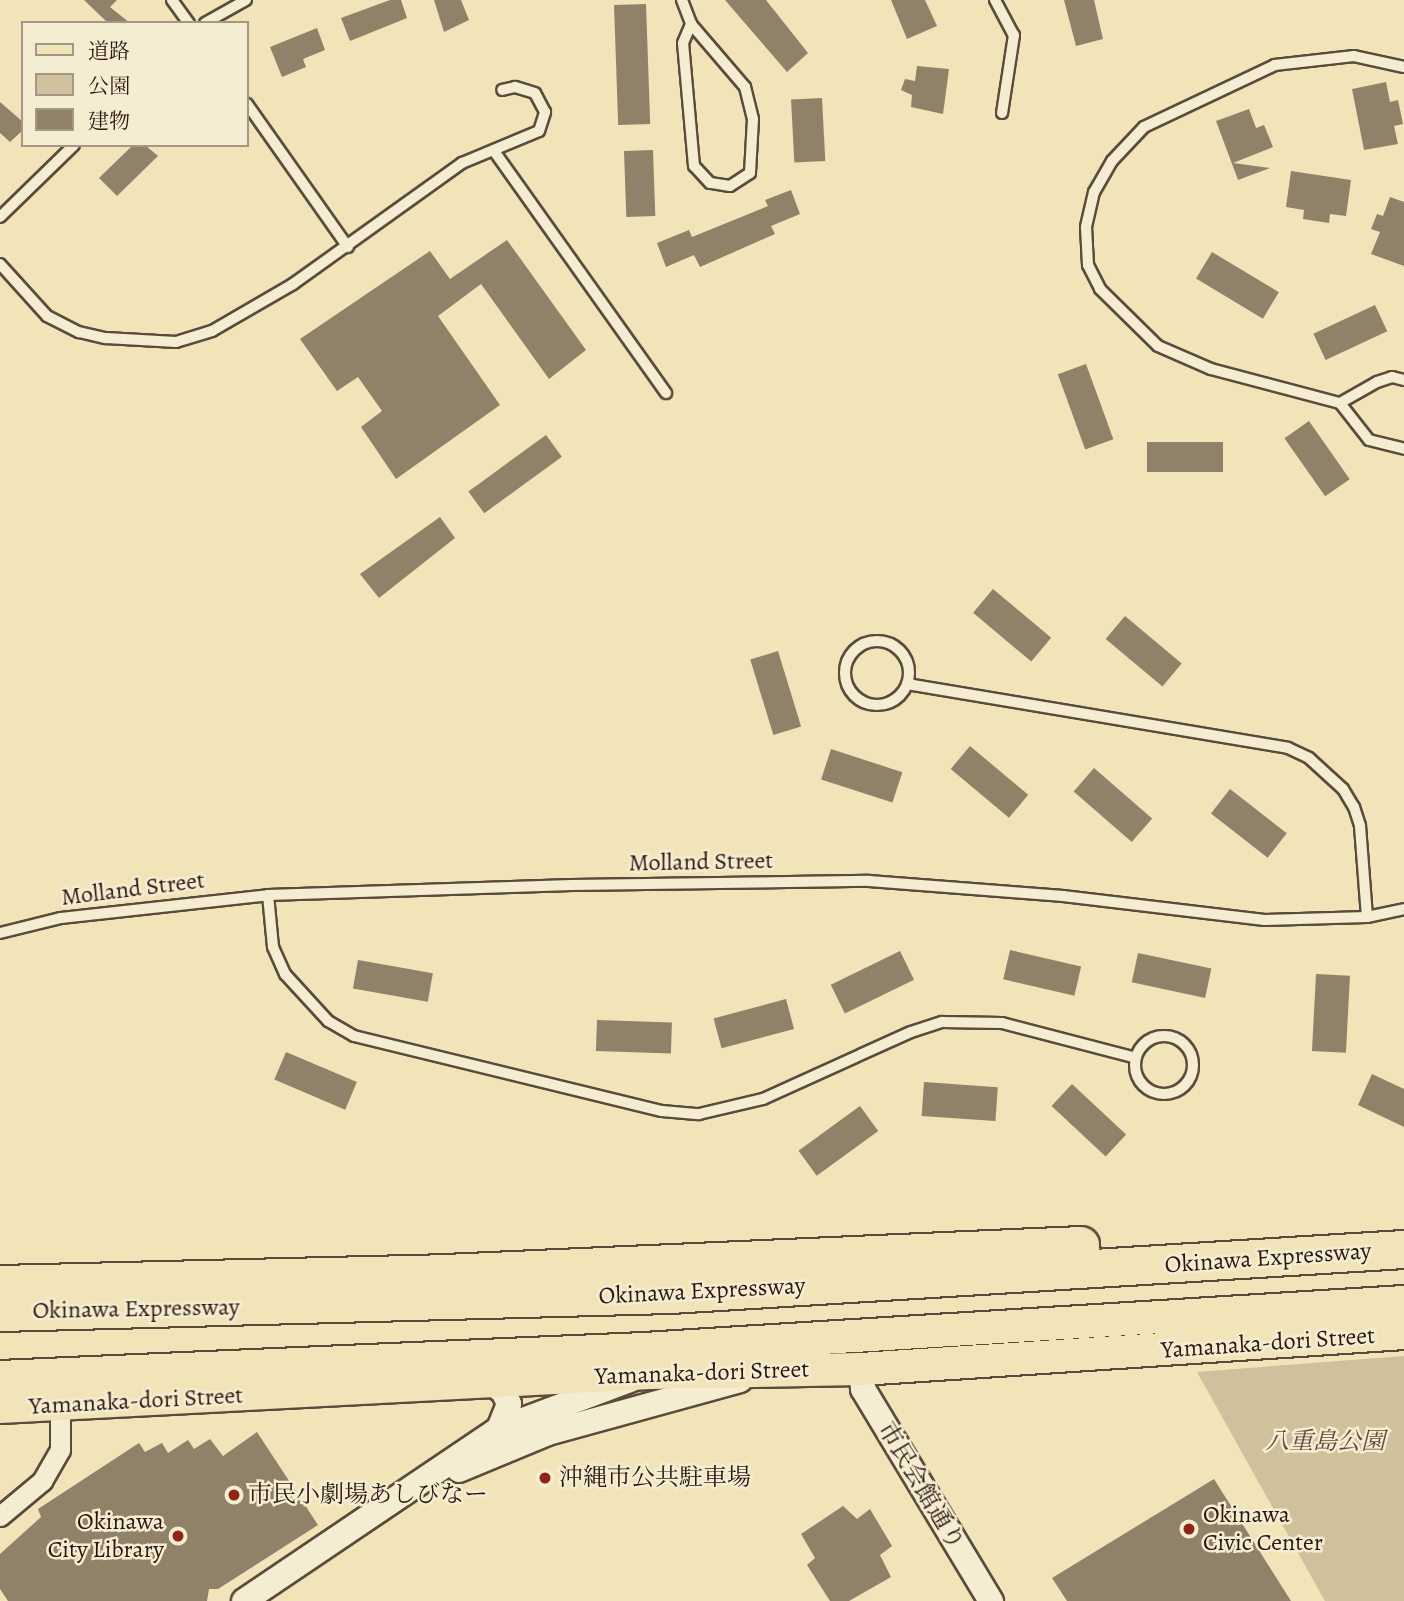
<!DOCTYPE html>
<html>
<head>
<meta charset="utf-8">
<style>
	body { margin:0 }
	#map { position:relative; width:1404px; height:1601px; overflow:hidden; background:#f0e4b8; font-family:Alegreya,"Noto Serif JP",serif }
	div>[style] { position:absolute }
	.green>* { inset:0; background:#cec19c }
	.building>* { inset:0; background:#908268; transform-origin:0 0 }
	.roads { filter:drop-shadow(2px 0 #5b4b3b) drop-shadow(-2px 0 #5b4b3b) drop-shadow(0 2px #5b4b3b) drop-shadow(0 -2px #5b4b3b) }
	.service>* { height:10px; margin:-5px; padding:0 5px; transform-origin:5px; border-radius:5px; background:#f5edd1 }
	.service>.ring { margin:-5px; padding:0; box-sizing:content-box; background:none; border:10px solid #f5edd1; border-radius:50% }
	.minor>* { height:19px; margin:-9.5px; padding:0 9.5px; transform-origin:9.5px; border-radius:9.5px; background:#f5edd1 }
	.tertiary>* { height:24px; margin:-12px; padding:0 12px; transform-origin:12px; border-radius:12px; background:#f5edd1 }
	.primary>* { height:32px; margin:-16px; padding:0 16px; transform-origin:16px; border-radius:16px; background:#f0e4b8 }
	.motorway>* { height:37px; margin:-18.5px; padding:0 18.5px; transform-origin:18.5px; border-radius:18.5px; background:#f0e4b8 }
	.dots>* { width:19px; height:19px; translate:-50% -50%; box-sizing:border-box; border:4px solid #f5edd1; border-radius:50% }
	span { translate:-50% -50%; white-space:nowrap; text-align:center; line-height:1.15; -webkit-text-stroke:5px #f5edd1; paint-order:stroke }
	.street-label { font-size:24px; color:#291811 }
	.park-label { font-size:24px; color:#5b4b3b; font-style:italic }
	.poi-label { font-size:24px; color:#291811 }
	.left { translate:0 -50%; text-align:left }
	.right { translate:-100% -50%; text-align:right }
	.legend { position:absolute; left:21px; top:21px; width:228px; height:126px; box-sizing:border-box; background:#f5edd1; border:2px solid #a39884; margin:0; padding:9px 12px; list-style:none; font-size:21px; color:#291811 }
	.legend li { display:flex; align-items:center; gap:14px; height:35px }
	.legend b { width:35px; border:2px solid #a39884 }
</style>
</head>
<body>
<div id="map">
	<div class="green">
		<div style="clip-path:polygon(1404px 1356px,1404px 1601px,1325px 1601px,1197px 1372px)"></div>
	</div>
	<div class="building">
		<div style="clip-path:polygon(84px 0,117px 0,110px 7px,130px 23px,108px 23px)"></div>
		<div style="clip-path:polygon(390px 0,401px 0,407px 18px,350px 41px,341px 18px)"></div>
		<div style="clip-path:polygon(434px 0,461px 0,469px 20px,444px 32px)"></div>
		<div style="clip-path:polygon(725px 0,766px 0,808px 53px,787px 72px)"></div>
		<div style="clip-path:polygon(891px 0,925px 0,937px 26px,907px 39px)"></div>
		<div style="clip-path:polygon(1064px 0,1094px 0,1103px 39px,1076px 46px)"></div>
		<div style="left:646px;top:4px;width:120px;height:32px;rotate:88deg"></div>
		<div style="clip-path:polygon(317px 28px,325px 50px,303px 59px,306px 67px,282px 77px,270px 47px)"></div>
		<div style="clip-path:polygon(917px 66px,949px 69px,943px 114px,911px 107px,912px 95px,901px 90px,905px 79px,915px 81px)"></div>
		<div style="clip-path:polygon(1386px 82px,1390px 102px,1398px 100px,1403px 124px,1394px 126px,1398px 144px,1364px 150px,1352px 89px)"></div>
		<div style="left:822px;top:98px;width:63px;height:31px;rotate:87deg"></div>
		<div style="clip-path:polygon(0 102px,23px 122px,23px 130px,10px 142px,0 133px)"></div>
		<div style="clip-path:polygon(1249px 109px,1256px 128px,1264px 125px,1273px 147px,1233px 163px,1270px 168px,1238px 180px,1216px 121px)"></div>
		<div style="clip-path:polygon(133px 145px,145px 145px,158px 156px,117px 196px,99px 178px)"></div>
		<div style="left:653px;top:150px;width:66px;height:29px;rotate:88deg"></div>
		<div style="clip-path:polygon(1291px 171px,1351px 180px,1346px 216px,1330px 214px,1329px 223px,1303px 219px,1304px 210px,1286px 207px)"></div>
		<div style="clip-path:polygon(791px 190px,800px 214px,771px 226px,775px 234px,700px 267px,694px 255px,666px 267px,657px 243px,689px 230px,692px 237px,768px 206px,765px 200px)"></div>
		<div style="clip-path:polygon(1390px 197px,1404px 202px,1404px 266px,1371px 254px,1380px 232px,1371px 229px,1377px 214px,1383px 216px)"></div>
		<div style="clip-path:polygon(507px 240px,586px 350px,549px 379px,481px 284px,438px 316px,500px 405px,396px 479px,361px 427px,382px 411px,358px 377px,337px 391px,300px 339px,430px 251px,450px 279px)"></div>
		<div style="left:1212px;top:252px;width:78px;height:31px;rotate:31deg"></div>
		<div style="left:1375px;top:305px;width:29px;height:68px;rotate:65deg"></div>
		<div style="left:1086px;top:364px;width:80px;height:30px;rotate:70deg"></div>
		<div style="left:1309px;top:421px;width:71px;height:30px;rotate:55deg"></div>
		<div style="left:546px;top:435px;width:27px;height:96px;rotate:54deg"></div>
		<div style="left:1223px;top:442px;width:30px;height:76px;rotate:90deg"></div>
		<div style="clip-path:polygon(440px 517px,455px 538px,379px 598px,360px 574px)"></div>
		<div style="left:993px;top:589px;width:76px;height:31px;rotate:40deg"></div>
		<div style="left:1125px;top:616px;width:74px;height:30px;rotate:40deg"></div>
		<div style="left:778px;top:651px;width:79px;height:29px;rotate:73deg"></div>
		<div style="left:970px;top:746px;width:76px;height:30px;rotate:40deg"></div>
		<div style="left:831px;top:749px;width:75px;height:32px;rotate:18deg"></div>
		<div style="left:1094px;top:768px;width:77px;height:31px;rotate:41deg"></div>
		<div style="left:1230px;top:789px;width:72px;height:31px;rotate:38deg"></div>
		<div style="left:1010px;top:950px;width:73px;height:30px;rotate:13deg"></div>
		<div style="left:900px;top:951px;width:32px;height:77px;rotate:64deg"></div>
		<div style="left:1138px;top:953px;width:75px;height:30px;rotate:12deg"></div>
		<div style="left:358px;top:960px;width:76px;height:29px;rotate:10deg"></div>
		<div style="left:1316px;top:974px;width:34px;height:77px;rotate:3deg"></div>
		<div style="left:786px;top:999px;width:31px;height:75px;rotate:75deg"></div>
		<div style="left:597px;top:1020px;width:75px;height:31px;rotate:2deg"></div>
		<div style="left:286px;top:1052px;width:77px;height:30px;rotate:23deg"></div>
		<div style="clip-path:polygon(1372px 1074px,1404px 1089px,1404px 1127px,1358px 1105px)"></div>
		<div style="left:924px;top:1082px;width:74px;height:34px;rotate:4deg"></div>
		<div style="left:1072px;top:1084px;width:74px;height:30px;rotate:43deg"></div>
		<div style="left:860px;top:1106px;width:31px;height:76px;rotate:54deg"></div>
		<div style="clip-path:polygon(257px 1432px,318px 1525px,218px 1589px,209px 1589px,207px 1601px,8px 1601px,0 1589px,0 1554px,41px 1517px,38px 1509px,139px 1443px,145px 1452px,162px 1443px,168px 1453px,188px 1440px,194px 1449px,210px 1439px,223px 1456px)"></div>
		<div style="clip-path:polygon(1214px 1479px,1291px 1601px,1067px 1601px,1052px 1578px)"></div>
		<div style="clip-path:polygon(843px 1506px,857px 1519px,870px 1509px,892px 1546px,880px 1555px,891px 1577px,849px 1601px,830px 1601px,807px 1565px,815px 1558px,801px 1534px)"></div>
	</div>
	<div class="roads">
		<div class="service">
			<div style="left:172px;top:0;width:29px;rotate:54deg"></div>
			<div style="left:682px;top:0;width:26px;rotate:69deg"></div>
			<div style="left:691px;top:24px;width:83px;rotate:49.4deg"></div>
			<div style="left:745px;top:87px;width:33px;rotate:76deg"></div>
			<div style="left:753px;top:119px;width:54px;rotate:93.2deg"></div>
			<div style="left:750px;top:173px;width:24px;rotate:147deg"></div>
			<div style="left:730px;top:186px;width:20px;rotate:-171deg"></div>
			<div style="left:710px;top:183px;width:23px;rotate:-133deg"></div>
			<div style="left:694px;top:166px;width:123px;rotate:-95.1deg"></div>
			<div style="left:683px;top:43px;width:21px;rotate:-67deg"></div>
			<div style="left:995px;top:0;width:40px;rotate:62deg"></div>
			<div style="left:1014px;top:35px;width:79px;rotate:98.7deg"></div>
			<div style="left:205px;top:23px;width:47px;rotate:-29.3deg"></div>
			<div style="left:1404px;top:67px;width:51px;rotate:-167.6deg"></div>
			<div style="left:1354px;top:56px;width:80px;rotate:173.5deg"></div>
			<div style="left:1275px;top:65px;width:145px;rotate:154.7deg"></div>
			<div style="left:1144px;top:127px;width:47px;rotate:133.3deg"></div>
			<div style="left:1112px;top:161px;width:36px;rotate:120deg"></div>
			<div style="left:1094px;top:192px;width:36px;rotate:103deg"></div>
			<div style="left:1086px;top:227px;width:38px;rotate:87deg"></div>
			<div style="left:1088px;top:265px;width:27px;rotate:63deg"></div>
			<div style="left:1100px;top:289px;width:81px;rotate:44.5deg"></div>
			<div style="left:1158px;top:346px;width:58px;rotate:23.5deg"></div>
			<div style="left:1211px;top:369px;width:133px;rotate:14.8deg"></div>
			<div style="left:1340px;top:403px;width:47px;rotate:51.9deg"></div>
			<div style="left:1369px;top:440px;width:36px;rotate:14deg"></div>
			<div style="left:247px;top:104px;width:175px;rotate:54.8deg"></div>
			<div style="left:494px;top:151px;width:297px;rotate:54.6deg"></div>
			<div style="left:0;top:217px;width:103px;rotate:-44.2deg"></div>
			<div style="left:0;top:264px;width:70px;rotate:47.9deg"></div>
			<div style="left:47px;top:316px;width:36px;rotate:27deg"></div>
			<div style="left:79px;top:332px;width:28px;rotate:13deg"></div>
			<div style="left:106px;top:338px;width:70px;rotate:3.3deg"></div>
			<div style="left:176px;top:342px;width:38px;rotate:-17deg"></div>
			<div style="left:212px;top:331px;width:94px;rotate:-30.1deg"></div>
			<div style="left:293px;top:284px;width:208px;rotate:-35.6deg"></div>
			<div style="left:462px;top:163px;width:83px;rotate:-22.6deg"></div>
			<div style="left:539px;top:131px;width:20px;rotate:-72deg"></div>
			<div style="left:545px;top:112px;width:21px;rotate:-118deg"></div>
			<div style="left:535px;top:93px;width:21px;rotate:-163deg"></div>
			<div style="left:515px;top:87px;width:13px;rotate:167deg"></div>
			<div style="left:1340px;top:403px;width:43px;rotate:-29.6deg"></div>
			<div style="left:1377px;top:382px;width:16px;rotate:-18deg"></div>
			<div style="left:1392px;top:377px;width:12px;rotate:14deg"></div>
			<div class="ring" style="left:845px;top:641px;width:54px;height:54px"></div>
			<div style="left:907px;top:684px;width:386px;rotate:9.5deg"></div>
			<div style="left:1288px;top:748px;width:23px;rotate:25deg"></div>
			<div style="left:1309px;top:758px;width:46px;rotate:42.4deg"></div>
			<div style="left:1343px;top:789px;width:21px;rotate:59deg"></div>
			<div style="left:1354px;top:807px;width:20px;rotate:72deg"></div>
			<div style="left:1360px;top:826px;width:91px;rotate:85.6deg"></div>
			<div style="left:268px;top:895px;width:52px;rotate:84.5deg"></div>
			<div style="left:273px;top:947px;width:30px;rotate:66deg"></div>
			<div style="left:285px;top:974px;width:64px;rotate:47.5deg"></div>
			<div style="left:328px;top:1021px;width:30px;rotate:30deg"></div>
			<div style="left:354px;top:1036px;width:317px;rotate:13.7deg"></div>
			<div style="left:662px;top:1111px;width:37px;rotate:5deg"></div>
			<div style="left:699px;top:1114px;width:66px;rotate:-13.2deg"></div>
			<div style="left:763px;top:1099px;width:162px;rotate:-24.4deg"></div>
			<div style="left:911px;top:1032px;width:33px;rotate:-18deg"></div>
			<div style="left:942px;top:1022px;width:60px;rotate:1deg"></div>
			<div style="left:1002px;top:1023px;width:138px;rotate:14.6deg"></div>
			<div style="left:0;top:933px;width:63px;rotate:-13.8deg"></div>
			<div style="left:61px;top:918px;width:208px;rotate:-6.3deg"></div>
			<div style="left:268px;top:895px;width:304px;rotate:-1.9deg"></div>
			<div style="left:572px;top:885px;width:297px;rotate:-0.8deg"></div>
			<div style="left:869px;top:881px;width:195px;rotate:4.4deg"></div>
			<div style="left:1063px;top:896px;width:203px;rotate:6.8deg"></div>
			<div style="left:1265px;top:920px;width:102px;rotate:-1.7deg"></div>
			<div style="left:1367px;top:917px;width:38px;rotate:-12deg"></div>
			<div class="ring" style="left:1135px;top:1036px;width:48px;height:48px"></div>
		</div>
		<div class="minor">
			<div style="left:0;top:1516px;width:55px;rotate:-39.8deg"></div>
			<div style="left:42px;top:1481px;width:36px;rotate:-60deg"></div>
			<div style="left:60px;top:1450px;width:55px;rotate:-90deg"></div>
		</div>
		<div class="tertiary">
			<div style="left:861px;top:1369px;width:20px;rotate:84deg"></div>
			<div style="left:863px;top:1389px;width:248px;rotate:58.9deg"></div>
			<div style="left:487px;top:1380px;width:19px;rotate:35deg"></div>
			<div style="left:503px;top:1391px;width:14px;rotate:65deg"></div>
			<div style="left:509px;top:1404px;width:27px;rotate:112deg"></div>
			<div style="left:459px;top:1470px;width:96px;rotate:-22.6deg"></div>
			<div style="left:548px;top:1433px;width:199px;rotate:-15.4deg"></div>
			<div style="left:244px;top:1601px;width:308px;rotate:-34deg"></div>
			<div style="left:499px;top:1429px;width:140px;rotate:-20.5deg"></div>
		</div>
		<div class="primary">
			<div style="left:0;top:1377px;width:645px;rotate:-2.49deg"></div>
			<div style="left:644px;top:1349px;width:761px;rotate:-3.54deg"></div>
			<div style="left:0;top:1407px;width:650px;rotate:-3deg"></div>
			<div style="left:649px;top:1373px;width:212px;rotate:-1.1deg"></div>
			<div style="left:861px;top:1369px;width:544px;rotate:-3.79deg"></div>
		</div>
		<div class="motorway">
			<div style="left:0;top:1284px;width:445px;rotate:-1.4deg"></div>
			<div style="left:445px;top:1273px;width:636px;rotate:-2.52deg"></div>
			<div style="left:0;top:1312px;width:670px;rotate:-1.54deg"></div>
			<div style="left:670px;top:1294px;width:735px;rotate:-3.51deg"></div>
		</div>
	</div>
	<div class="dots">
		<div style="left:545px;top:1478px;background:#8f2418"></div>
		<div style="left:234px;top:1495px;background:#8f2418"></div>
		<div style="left:1189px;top:1529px;background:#8f2418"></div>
		<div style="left:178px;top:1536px;background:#8f2418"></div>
	</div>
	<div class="street-label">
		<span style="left:701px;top:862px;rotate:-1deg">Molland Street</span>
		<span style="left:133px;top:889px;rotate:-7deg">Molland Street</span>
		<span style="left:1268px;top:1258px;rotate:-4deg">Okinawa Expressway</span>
		<span style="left:702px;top:1291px;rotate:-3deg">Okinawa Expressway</span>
		<span style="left:136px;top:1309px;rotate:-1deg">Okinawa Expressway</span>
		<span style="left:1268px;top:1343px;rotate:-4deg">Yamanaka-dori Street</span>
		<span style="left:702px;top:1373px;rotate:-2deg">Yamanaka-dori Street</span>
		<span style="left:136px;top:1401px;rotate:-3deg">Yamanaka-dori Street</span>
		<span style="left:921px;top:1486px;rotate:59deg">市民会館通り</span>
	</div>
	<div class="park-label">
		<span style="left:1325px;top:1442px">八重島公園</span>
	</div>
	<div class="poi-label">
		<span class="left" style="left:559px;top:1478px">沖縄市公共駐車場</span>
		<span class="left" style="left:248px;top:1495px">市民小劇場あしびなー</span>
		<span class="left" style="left:1203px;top:1529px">Okinawa<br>Civic Center</span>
		<span class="right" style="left:164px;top:1536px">Okinawa<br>City Library</span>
	</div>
	<ul class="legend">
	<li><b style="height:9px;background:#f0e4b8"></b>道路</li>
	<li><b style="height:19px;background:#cec19c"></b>公園</li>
	<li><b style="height:19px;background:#908268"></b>建物</li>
	</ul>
</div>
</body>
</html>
